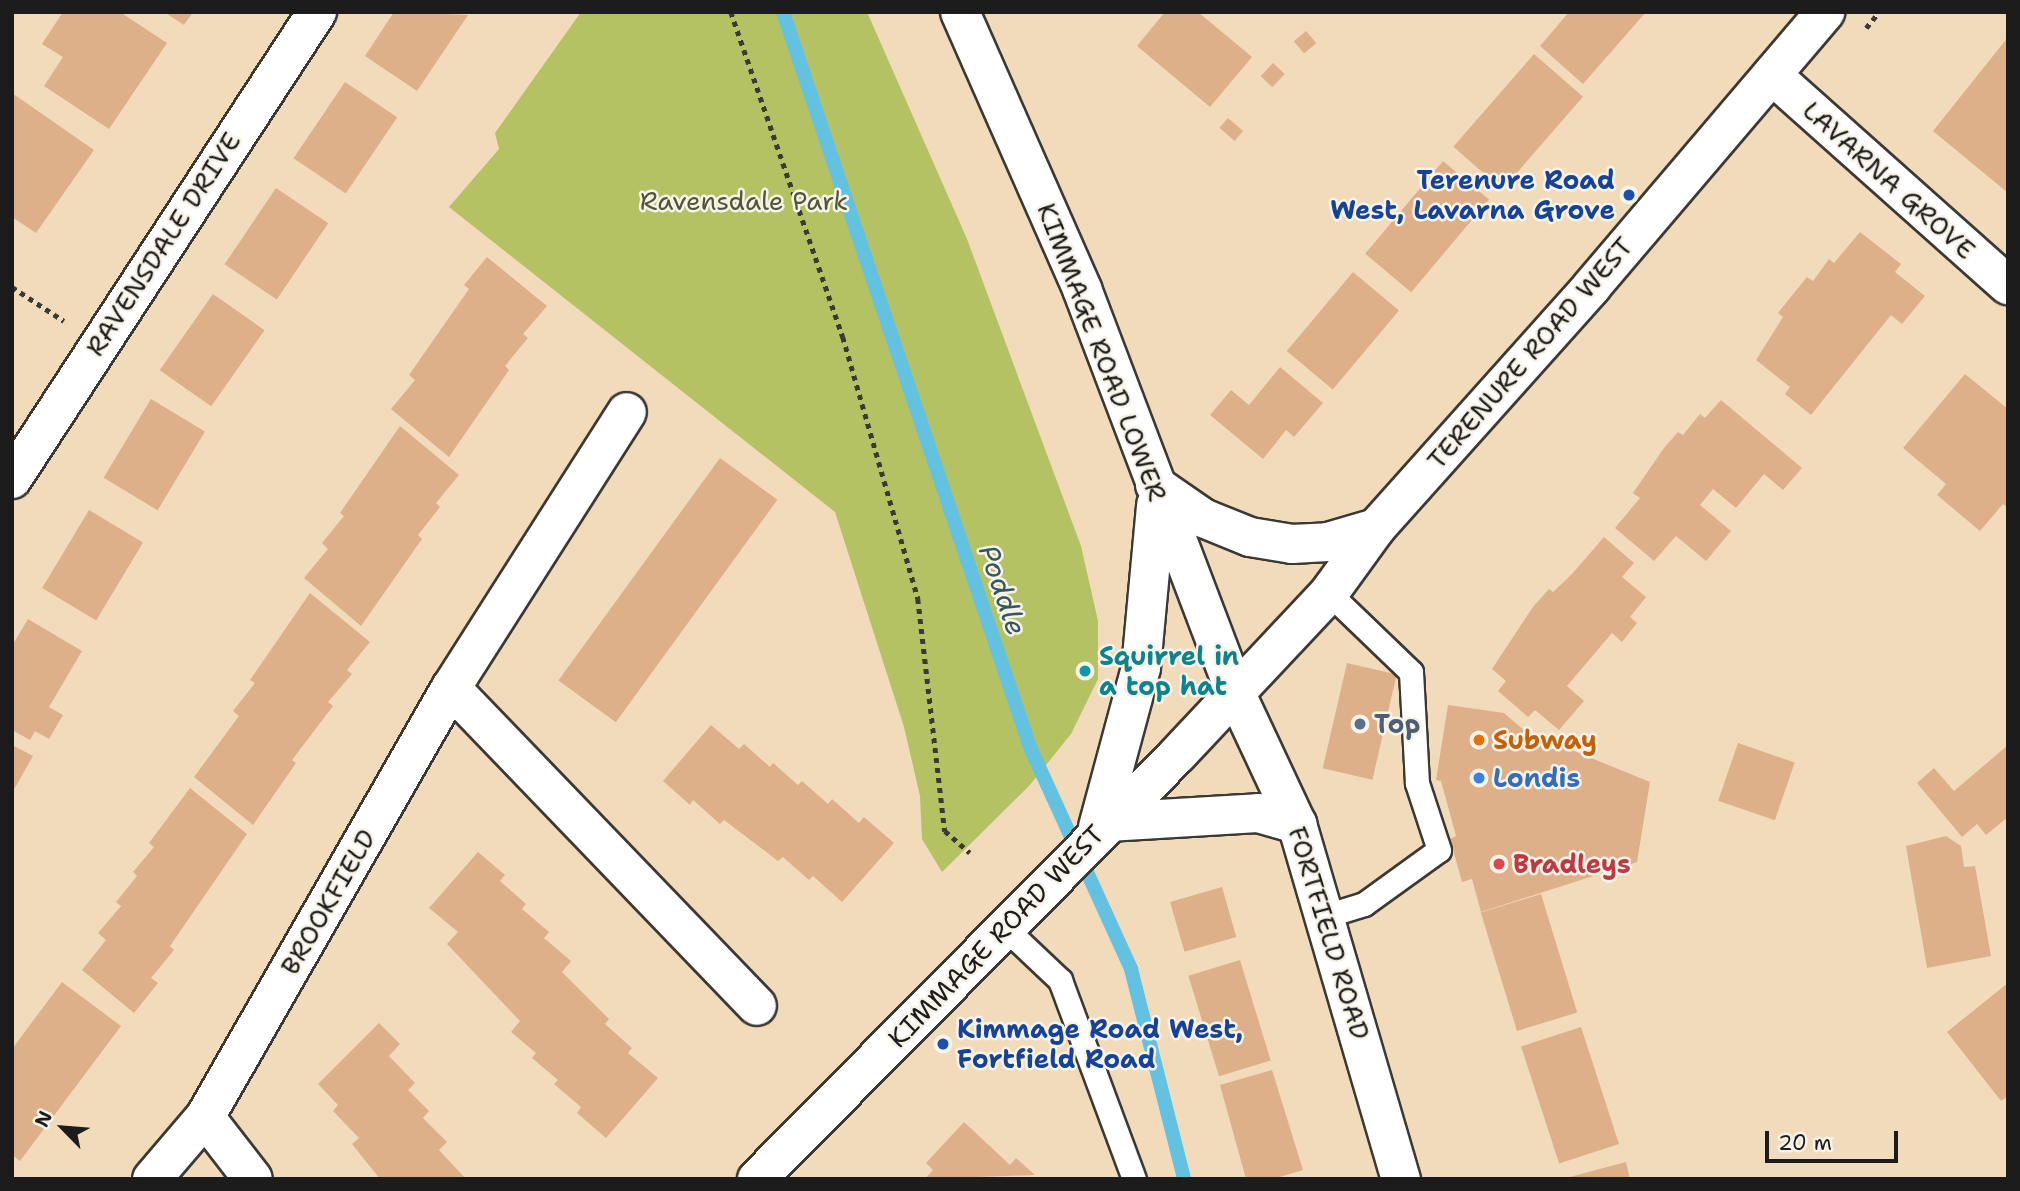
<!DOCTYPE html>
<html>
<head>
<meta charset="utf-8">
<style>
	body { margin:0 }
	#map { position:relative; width:2020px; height:1191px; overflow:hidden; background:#f1dbbb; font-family:"Shantell Sans",sans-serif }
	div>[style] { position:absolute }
	.green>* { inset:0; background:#b4c264 }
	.stream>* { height:14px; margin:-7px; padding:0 7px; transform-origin:7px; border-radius:7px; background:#63c1e1 }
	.building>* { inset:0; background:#deb08a; transform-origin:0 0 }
	.path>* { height:4.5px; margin-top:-2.25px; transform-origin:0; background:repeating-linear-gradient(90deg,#3c3934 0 5px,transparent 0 10px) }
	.roads { filter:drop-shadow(2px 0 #3c3934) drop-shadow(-2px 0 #3c3934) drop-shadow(0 2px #3c3934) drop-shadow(0 -2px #3c3934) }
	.lane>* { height:23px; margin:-11.5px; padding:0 11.5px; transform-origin:11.5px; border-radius:11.5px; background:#fff }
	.street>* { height:38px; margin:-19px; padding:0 19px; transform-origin:19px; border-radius:19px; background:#fff }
	.secondary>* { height:38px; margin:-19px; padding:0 19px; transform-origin:19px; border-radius:19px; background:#fff }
	.dots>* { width:19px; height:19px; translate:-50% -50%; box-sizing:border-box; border:4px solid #f7f3e8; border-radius:50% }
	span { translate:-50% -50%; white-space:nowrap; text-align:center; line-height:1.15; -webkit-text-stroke:5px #f7f3e8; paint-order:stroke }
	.transit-label { font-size:26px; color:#164399; font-weight:700 }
	.right { translate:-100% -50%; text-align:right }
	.left { translate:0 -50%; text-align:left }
	.street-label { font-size:26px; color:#1c1c1c }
	.park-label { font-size:26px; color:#515635 }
	.culture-label { font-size:26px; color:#0d838f; font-weight:700 }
	.service-label { font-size:26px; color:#4e5e75; font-weight:700 }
	.food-label { font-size:26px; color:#c56008; font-weight:700 }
	.shop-label { font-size:26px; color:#366cbe; font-weight:700 }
	.health-label { font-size:26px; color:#be3a42; font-weight:700 }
	.water-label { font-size:28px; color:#355661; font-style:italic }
	.frame { position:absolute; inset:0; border:14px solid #1c1c1c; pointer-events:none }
	.north { position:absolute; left:28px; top:1093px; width:70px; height:70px; -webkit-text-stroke:5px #f7f3e8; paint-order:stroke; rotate:295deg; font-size:19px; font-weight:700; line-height:28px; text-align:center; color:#1c1c1c }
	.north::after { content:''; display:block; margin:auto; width:24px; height:32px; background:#1c1c1c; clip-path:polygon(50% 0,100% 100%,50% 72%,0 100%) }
	.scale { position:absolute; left:1765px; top:1131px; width:133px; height:32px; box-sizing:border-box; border:4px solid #1c1c1c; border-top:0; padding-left:9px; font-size:21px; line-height:24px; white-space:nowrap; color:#1c1c1c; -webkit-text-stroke:5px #f7f3e8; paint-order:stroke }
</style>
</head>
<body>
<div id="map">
	<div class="green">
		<div style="clip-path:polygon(581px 12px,867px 12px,967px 239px,1081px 546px,1098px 621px,1098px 679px,1071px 734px,1029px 786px,942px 872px,922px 839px,920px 796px,904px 727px,835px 512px,449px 207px,499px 149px,495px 133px)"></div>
	</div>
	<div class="stream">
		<div style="left:783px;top:12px;width:775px;rotate:71.42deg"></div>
		<div style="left:1030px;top:747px;width:244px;rotate:65.5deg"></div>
		<div style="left:1131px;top:969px;width:217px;rotate:75.8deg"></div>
	</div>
	<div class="building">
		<div style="clip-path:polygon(63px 12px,120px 12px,167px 43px,109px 129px,44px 86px,63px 57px,42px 44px)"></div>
		<div style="clip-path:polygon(164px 12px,193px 12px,184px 25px)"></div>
		<div style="clip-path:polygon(394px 12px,468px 15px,417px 91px,365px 56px)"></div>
		<div style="clip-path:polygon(1165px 12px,1198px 12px,1252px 57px,1210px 107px,1137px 46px)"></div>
		<div style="clip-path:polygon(1569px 12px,1646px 12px,1583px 84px,1540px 46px)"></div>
		<div style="left:1306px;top:31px;width:16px;height:16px;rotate:50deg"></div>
		<div style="clip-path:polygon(2008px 37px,2008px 193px,1933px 131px)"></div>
		<div style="left:1534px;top:54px;width:65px;height:123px;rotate:41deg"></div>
		<div style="left:1273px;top:63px;width:16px;height:18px;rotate:43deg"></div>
		<div style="left:345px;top:82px;width:63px;height:92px;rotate:34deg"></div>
		<div style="clip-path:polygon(12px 93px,94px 150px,36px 233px,12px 217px)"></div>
		<div style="left:1228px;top:118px;width:20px;height:13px;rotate:41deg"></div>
		<div style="left:1443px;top:161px;width:60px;height:121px;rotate:40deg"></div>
		<div style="left:276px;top:188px;width:63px;height:92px;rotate:34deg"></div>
		<div style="clip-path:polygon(1860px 232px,1901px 264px,1895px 272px,1925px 296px,1902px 324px,1891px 315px,1811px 415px,1785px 394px,1790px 387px,1756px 360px,1783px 317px,1778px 313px,1794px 293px,1807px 277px,1813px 281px,1829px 259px,1834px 263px)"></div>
		<div style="clip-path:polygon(487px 257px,547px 306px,523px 334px,528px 338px,505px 366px,509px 370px,449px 457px,391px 409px,415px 380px,409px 375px,469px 289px,464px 285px)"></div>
		<div style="left:1353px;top:272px;width:60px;height:103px;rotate:40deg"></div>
		<div style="left:213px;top:294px;width:63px;height:93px;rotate:35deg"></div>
		<div style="clip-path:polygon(1280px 367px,1323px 403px,1294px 437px,1286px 430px,1263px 459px,1210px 415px,1231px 390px,1249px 405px)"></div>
		<div style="clip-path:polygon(1965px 374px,2008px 409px,2008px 508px,2003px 504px,1980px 531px,1937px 495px,1946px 484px,1903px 448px)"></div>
		<div style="left:151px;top:399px;width:63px;height:92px;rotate:31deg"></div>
		<div style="clip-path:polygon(1721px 400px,1802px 468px,1783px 490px,1764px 474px,1736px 508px,1713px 489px,1700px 505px,1731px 531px,1706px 561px,1676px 536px,1654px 561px,1615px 528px,1640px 498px,1633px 493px,1664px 448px,1678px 432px,1683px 435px,1700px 414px,1705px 418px)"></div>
		<div style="clip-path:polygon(400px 426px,459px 475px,436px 503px,440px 507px,418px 535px,422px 539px,361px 626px,304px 578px,328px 549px,322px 543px,344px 516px,340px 513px)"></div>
		<div style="left:720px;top:458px;width:71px;height:275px;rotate:36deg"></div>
		<div style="left:89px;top:510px;width:63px;height:91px;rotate:31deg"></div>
		<div style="clip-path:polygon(1604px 537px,1634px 563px,1622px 577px,1646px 597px,1630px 617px,1637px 623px,1622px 642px,1612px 633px,1567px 686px,1584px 701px,1559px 730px,1535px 710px,1528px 717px,1498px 691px,1506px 681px,1492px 669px,1533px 607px,1549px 589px,1553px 592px,1572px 574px)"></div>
		<div style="clip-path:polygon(310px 593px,370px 642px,347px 670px,352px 674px,328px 702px,333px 706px,292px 760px,296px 763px,253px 825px,194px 777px,239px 716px,233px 711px,255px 683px,250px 680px)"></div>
		<div style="clip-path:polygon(28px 619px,82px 651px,49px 707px,63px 715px,49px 739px,35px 731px,30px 740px,12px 730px,12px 646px)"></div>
		<div style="left:1347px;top:663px;width:51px;height:108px;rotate:13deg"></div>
		<div style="clip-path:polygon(1448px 705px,1504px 713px,1525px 731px,1650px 782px,1637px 862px,1481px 912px,1472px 879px,1462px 882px,1450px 839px,1456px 836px,1441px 781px,1436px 780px)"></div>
		<div style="clip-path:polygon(711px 725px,739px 749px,744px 744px,770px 767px,773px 763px,798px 785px,802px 781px,828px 804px,832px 799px,859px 823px,864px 817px,894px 843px,842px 902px,813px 876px,809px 880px,783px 857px,778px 861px,724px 820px,720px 824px,693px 800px,690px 805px,663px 781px)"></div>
		<div style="left:1738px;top:743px;width:60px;height:61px;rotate:19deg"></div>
		<div style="clip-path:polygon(12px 745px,33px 756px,12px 793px)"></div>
		<div style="clip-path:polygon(2008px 745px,2008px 817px,1986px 835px,1977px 824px,1962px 837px,1917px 783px,1934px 768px,1954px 791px)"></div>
		<div style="clip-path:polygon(190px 788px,247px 834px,170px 946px,174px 950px,151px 978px,158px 983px,134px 1013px,82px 970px,106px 940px,98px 933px,121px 906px,116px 902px,137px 876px,133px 872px,154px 847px,149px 843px)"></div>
		<div style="clip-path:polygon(1946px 836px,1961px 846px,1964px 867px,1975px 866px,1991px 956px,1927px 968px,1906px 846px)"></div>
		<div style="clip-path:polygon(478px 852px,505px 875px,500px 881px,526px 904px,522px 909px,549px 932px,544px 938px,571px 961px,562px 972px,609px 1019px,605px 1024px,632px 1048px,628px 1053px,658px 1078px,606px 1138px,577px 1113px,581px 1107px,554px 1084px,558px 1080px,532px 1058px,536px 1053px,511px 1032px,520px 1021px,447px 944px,458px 932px,429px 908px)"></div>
		<div style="left:1222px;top:887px;width:52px;height:54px;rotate:74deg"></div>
		<div style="left:1541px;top:894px;width:124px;height:63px;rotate:73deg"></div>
		<div style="left:1240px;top:960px;width:105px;height:54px;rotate:73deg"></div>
		<div style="clip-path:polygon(62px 982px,121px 1026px,20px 1161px,12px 1155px,12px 1049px)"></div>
		<div style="clip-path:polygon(2008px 983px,2008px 1096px,2001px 1101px,1947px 1032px)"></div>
		<div style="clip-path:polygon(379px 1023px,400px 1044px,389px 1056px,415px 1083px,408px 1090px,429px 1111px,423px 1118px,447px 1142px,439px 1150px,466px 1179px,380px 1179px,352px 1144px,359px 1138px,333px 1111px,338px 1105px,318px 1084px)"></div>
		<div style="left:1581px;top:1027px;width:123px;height:63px;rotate:72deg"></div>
		<div style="clip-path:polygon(1272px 1070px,1303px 1170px,1273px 1179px,1246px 1179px,1220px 1085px)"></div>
		<div style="clip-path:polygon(964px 1122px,1010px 1165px,1016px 1158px,1035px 1175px,925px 1179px,933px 1170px,926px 1163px)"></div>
		<div style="clip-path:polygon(1626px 1162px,1630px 1179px,1566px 1179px,1566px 1178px)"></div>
	</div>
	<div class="path">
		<div style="left:731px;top:12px;width:344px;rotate:71deg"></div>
		<div style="left:843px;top:337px;width:273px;rotate:74deg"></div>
		<div style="left:918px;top:599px;width:234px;rotate:83.4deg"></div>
		<div style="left:945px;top:831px;width:33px;rotate:41deg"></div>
		<div style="left:1866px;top:28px;width:21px;rotate:-51deg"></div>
		<div style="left:12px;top:287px;width:62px;rotate:33.2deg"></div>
	</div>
	<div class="roads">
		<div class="lane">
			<div style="left:1325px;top:916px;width:41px;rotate:-17.1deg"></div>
			<div style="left:1364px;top:904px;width:92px;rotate:-35.8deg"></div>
			<div style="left:1439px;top:850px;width:71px;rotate:-108.2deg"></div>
			<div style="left:1417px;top:783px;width:111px;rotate:-93.1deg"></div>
			<div style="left:1411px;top:672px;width:114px;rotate:-136.1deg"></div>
			<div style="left:1005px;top:928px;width:76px;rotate:43.4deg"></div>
			<div style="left:1060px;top:980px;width:212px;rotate:69.6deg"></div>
		</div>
		<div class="street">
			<div style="left:1772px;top:75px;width:316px;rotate:41.7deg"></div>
			<div style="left:12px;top:479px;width:558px;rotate:-56.85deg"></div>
			<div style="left:451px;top:688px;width:441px;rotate:46.1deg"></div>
			<div style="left:205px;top:1117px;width:78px;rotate:52.3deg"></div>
			<div style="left:152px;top:1179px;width:82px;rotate:-49.5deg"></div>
			<div style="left:205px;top:1117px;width:495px;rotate:-60.2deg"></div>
			<div style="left:451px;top:688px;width:327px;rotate:-57.5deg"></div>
		</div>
		<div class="secondary">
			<div style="left:960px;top:12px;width:303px;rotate:66.2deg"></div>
			<div style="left:1082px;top:289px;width:433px;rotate:69.2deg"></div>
			<div style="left:1236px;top:694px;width:144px;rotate:64.9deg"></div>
			<div style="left:1297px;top:824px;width:370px;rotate:73.7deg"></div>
			<div style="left:1155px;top:485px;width:58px;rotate:34.5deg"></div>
			<div style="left:1203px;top:518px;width:51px;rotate:22deg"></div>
			<div style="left:1250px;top:537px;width:43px;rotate:9.5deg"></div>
			<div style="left:1292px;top:544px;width:36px;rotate:-3deg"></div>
			<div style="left:1328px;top:542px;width:50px;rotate:-16.3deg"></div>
			<div style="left:1108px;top:822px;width:150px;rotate:-3.4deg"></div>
			<div style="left:1258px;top:813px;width:41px;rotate:15.8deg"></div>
			<div style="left:1098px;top:827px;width:165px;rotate:-74.9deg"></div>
			<div style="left:1141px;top:668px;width:164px;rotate:-84.7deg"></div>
			<div style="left:757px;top:1179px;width:598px;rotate:-45.27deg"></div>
			<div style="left:1178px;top:754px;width:221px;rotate:-46.8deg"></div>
			<div style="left:1329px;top:593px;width:80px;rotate:-54.1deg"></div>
			<div style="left:1376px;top:528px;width:324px;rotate:-48.2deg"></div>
			<div style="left:1592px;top:286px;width:360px;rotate:-49.6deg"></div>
		</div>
	</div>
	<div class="dots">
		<div style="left:1629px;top:195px;background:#1a4fb4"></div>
		<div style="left:1085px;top:671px;background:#0f9aa8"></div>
		<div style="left:1360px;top:724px;background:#5c6f8a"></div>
		<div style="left:1479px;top:740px;background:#e8710a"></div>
		<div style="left:1479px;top:778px;background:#3f7fe0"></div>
		<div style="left:1499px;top:864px;background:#e0444e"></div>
		<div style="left:943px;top:1044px;background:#1a4fb4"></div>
	</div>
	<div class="transit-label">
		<span class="right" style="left:1615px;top:195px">Terenure Road<br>West, Lavarna Grove</span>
		<span class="left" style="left:957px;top:1044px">Kimmage Road West,<br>Fortfield Road</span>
	</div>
	<div class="street-label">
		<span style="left:1889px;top:180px;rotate:42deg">LAVARNA GROVE</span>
		<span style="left:163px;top:244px;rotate:-57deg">RAVENSDALE DRIVE</span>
		<span style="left:1102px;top:352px;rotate:69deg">KIMMAGE ROAD LOWER</span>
		<span style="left:1530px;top:353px;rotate:-49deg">TERENURE ROAD WEST</span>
		<span style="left:328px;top:902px;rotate:-60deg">BROOKFIELD</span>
		<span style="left:1329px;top:933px;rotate:73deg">FORTFIELD ROAD</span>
		<span style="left:996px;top:936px;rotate:-46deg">KIMMAGE ROAD WEST</span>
	</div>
	<div class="park-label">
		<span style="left:744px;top:201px">Ravensdale Park</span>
	</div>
	<div class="culture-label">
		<span class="left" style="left:1099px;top:671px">Squirrel in<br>a top hat</span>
	</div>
	<div class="service-label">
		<span class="left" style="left:1374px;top:724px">Top</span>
	</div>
	<div class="food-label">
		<span class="left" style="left:1493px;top:740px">Subway</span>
	</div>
	<div class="shop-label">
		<span class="left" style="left:1493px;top:778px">Londis</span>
	</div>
	<div class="health-label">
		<span class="left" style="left:1513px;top:864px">Bradleys</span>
	</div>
	<div class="water-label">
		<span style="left:1003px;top:590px;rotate:71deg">Poddle</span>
	</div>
	<div class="frame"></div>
	<div class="north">N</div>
	<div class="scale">20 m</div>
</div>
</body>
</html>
